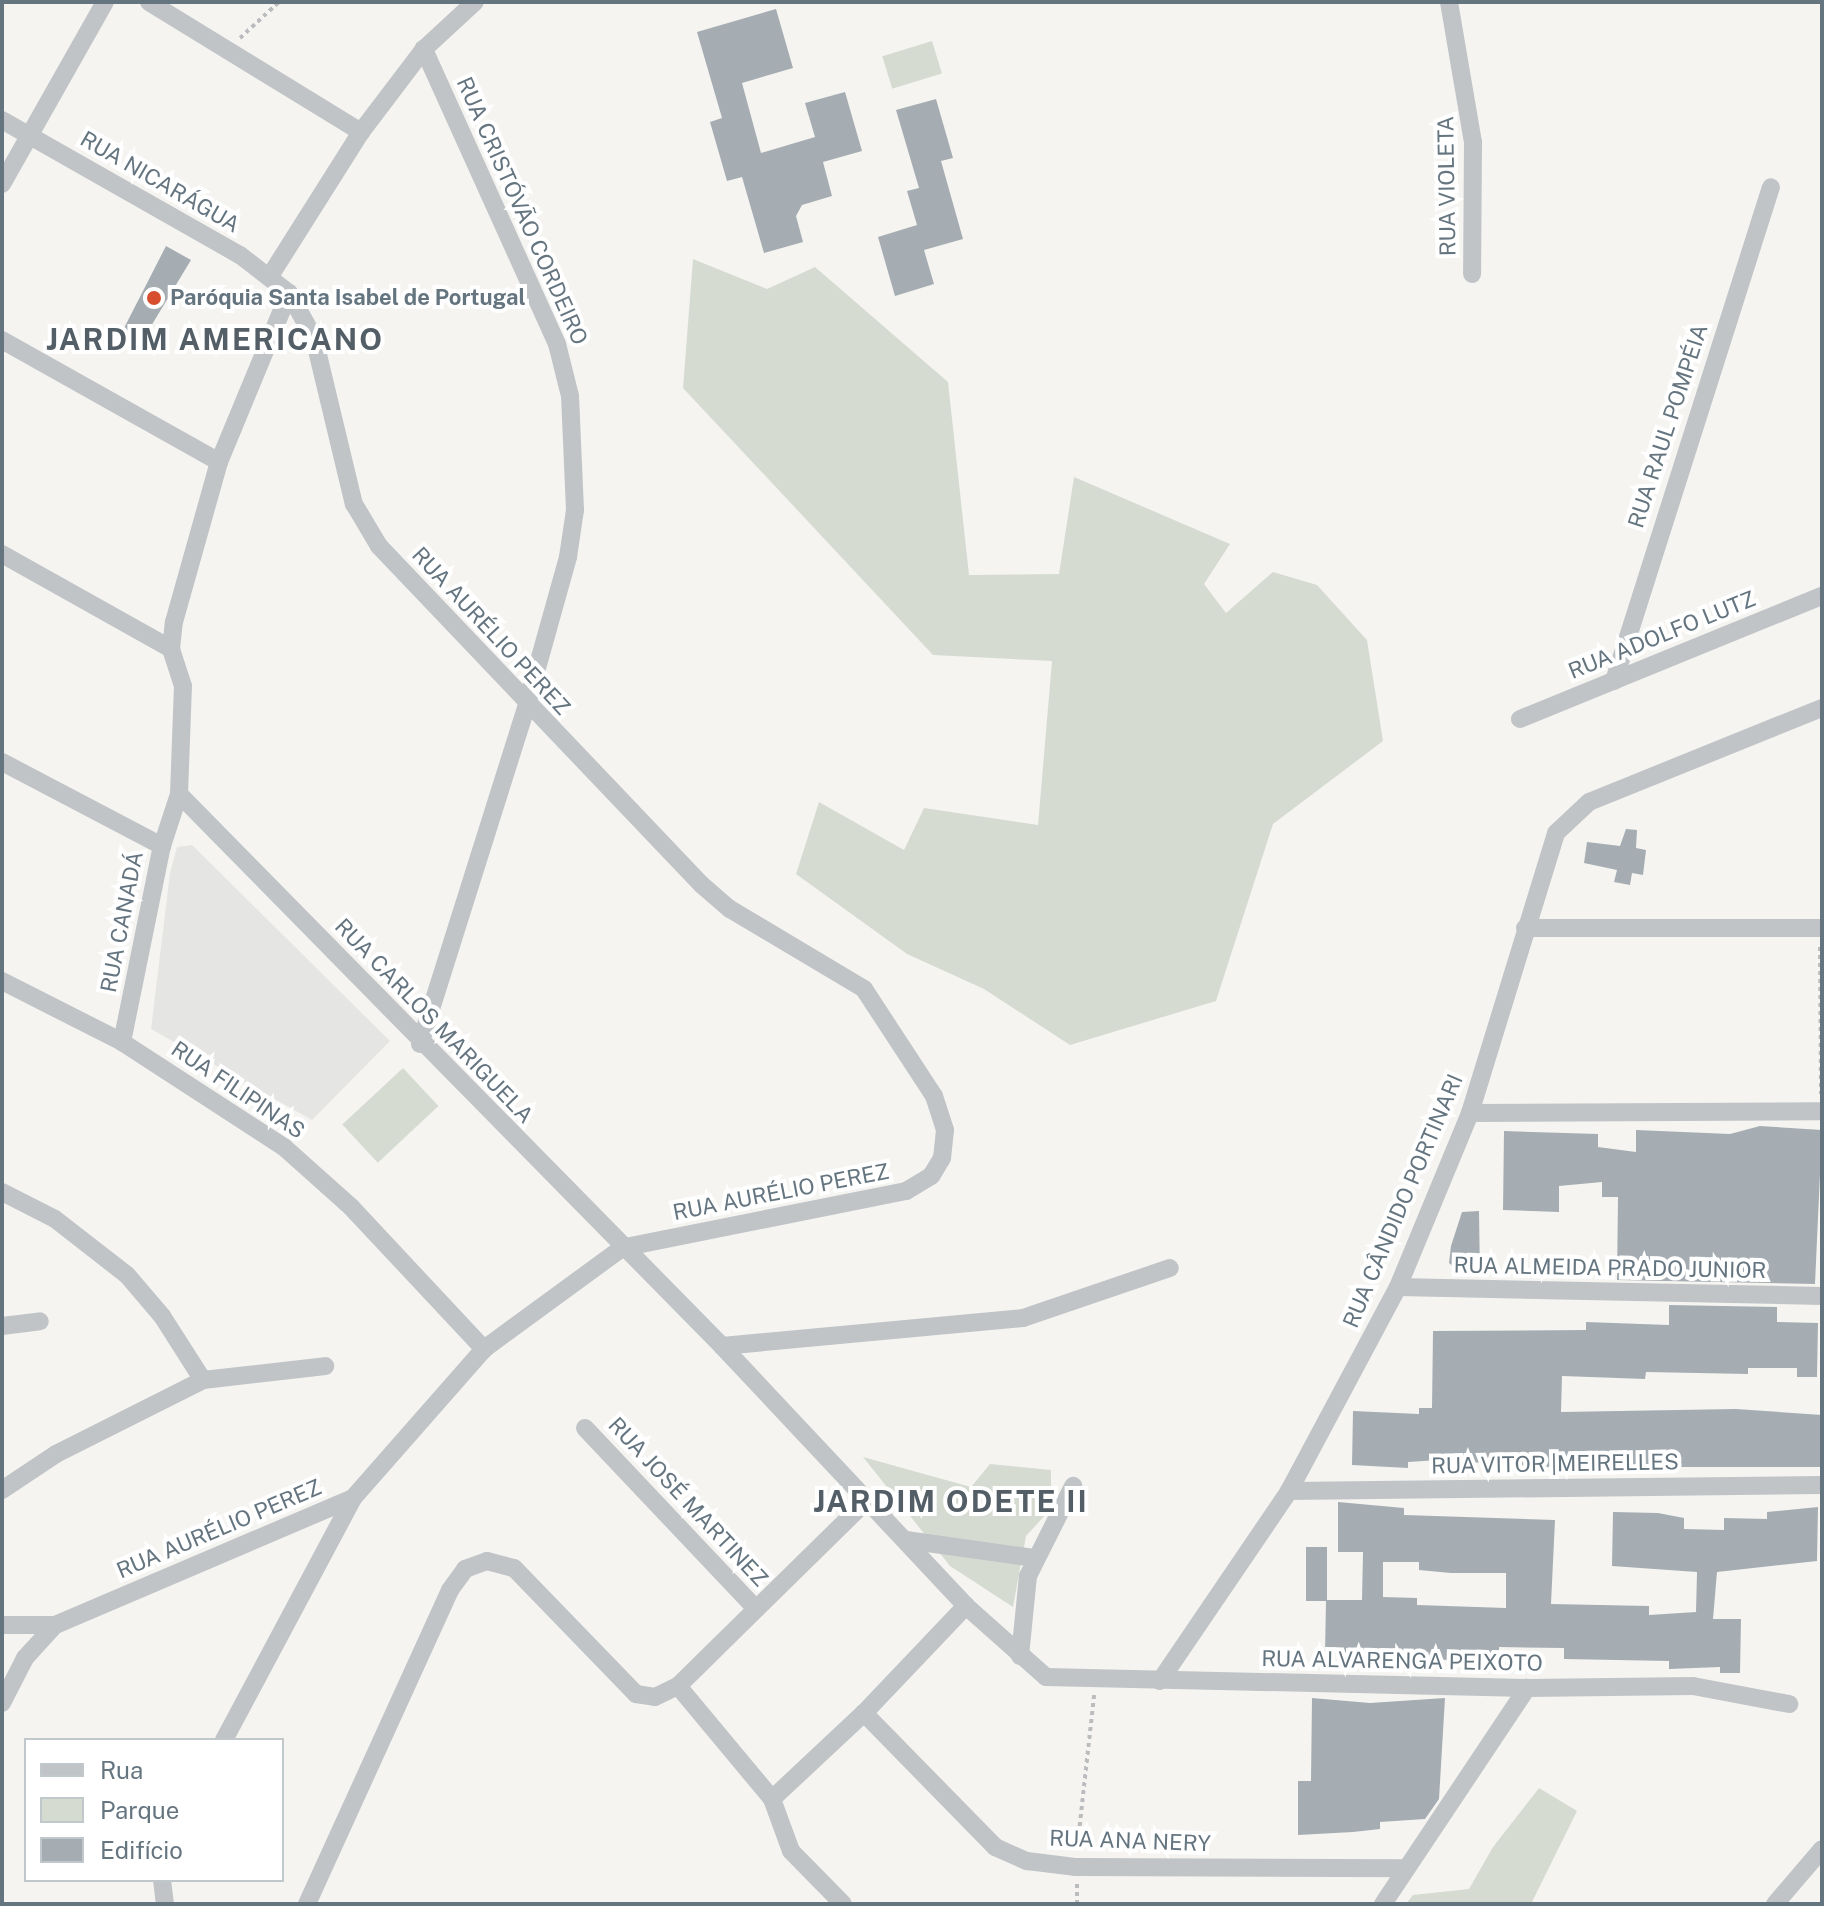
<!DOCTYPE html>
<html>
<head>
<meta charset="utf-8">
<style>
	body { margin:0 }
	#map { position:relative; width:1824px; height:1906px; overflow:hidden; background:#f5f4f1; font-family:"Public Sans",sans-serif }
	div>[style] { position:absolute }
	.built>* { inset:0; background:#e5e6e4 }
	.green>* { inset:0; background:#d6dbd2; transform-origin:0 0 }
	.building>* { inset:0; background:#a5adb2; transform-origin:0 0 }
	.path>* { height:4px; margin-top:-2px; transform-origin:0; background:repeating-linear-gradient(90deg,#babcbe 0 4px,transparent 0 8px) }
	.street>* { height:18px; margin:-9px; padding:0 9px; transform-origin:9px; border-radius:9px; background:#c0c4c7 }
	.dots>* { width:22px; height:22px; translate:-50% -50%; box-sizing:border-box; border:4px solid #fff; border-radius:50% }
	span { translate:-50% -50%; white-space:nowrap; text-align:center; line-height:1.15; -webkit-text-stroke:8px #fff; paint-order:stroke }
	.street-label { font-size:22px; color:#657580 }
	.poi-label { font-size:22px; color:#657580; font-weight:700 }
	.left { translate:0 -50%; text-align:left }
	.district-label { font-size:30px; color:#535e66; font-weight:700; letter-spacing:2px }
	.frame { position:absolute; inset:0; border:4px solid #657580; pointer-events:none }
	.legend { position:absolute; left:24px; top:1738px; width:260px; height:144px; box-sizing:border-box; background:#fff; border:2px solid #c1c8cc; margin:0; padding:10px 14px; list-style:none; font-size:24px; color:#657580 }
	.legend li { display:flex; align-items:center; gap:16px; height:40px }
	.legend b { width:40px; border:2px solid #c1c8cc }
</style>
</head>
<body>
<div id="map">
	<div class="built">
		<div style="clip-path:polygon(192px 845px,390px 1041px,312px 1120px,151px 1029px,170px 873px,177px 847px)"></div>
	</div>
	<div class="green">
		<div style="left:932px;top:41px;width:34px;height:52px;rotate:73deg"></div>
		<div style="clip-path:polygon(693px 259px,767px 289px,815px 267px,948px 382px,969px 575px,1059px 574px,1074px 477px,1230px 544px,1204px 584px,1226px 613px,1273px 572px,1317px 585px,1367px 640px,1383px 741px,1273px 824px,1216px 1001px,1070px 1045px,984px 989px,907px 954px,796px 874px,819px 802px,904px 850px,924px 808px,1038px 825px,1052px 661px,933px 655px,683px 388px)"></div>
		<div style="left:403px;top:1068px;width:52px;height:83px;rotate:47deg"></div>
		<div style="clip-path:polygon(863px 1457px,971px 1487px,990px 1464px,1051px 1470px,1051px 1509px,1026px 1536px,1013px 1607px,950px 1566px)"></div>
		<div style="clip-path:polygon(1539px 1788px,1577px 1811px,1531px 1904px,1406px 1904px,1413px 1895px,1469px 1889px,1493px 1847px)"></div>
	</div>
	<div class="building">
		<div style="clip-path:polygon(776px 9px,793px 68px,742px 83px,761px 153px,815px 137px,805px 103px,845px 92px,862px 151px,823px 162px,832px 196px,802px 205px,796px 216px,803px 242px,764px 253px,742px 177px,727px 181px,710px 122px,722px 118px,697px 32px)"></div>
		<div style="clip-path:polygon(936px 99px,953px 158px,941px 161px,963px 239px,924px 250px,934px 284px,895px 296px,878px 237px,917px 225px,907px 191px,919px 188px,896px 110px)"></div>
		<div style="clip-path:polygon(166px 246px,191px 260px,142px 341px,122px 332px)"></div>
		<div style="clip-path:polygon(1626px 829px,1637px 830px,1636px 848px,1646px 850px,1643px 875px,1632px 873px,1630px 885px,1614px 882px,1617px 870px,1584px 863px,1587px 842px,1620px 846px)"></div>
		<div style="clip-path:polygon(1760px 1126px,1822px 1130px,1815px 1284px,1617px 1280px,1618px 1197px,1602px 1197px,1602px 1182px,1559px 1186px,1559px 1212px,1503px 1210px,1504px 1131px,1598px 1134px,1598px 1147px,1636px 1152px,1636px 1130px,1730px 1134px)"></div>
		<div style="clip-path:polygon(1479px 1211px,1480px 1277px,1466px 1276px,1449px 1263px,1451px 1246px,1462px 1212px)"></div>
		<div style="clip-path:polygon(1669px 1305px,1777px 1307px,1777px 1322px,1818px 1323px,1817px 1377px,1797px 1377px,1797px 1368px,1748px 1368px,1748px 1374px,1646px 1372px,1645px 1379px,1562px 1376px,1561px 1412px,1736px 1409px,1822px 1415px,1822px 1467px,1544px 1467px,1439px 1460px,1408px 1462px,1408px 1468px,1352px 1465px,1353px 1411px,1419px 1414px,1419px 1408px,1432px 1408px,1433px 1331px,1586px 1330px,1586px 1322px,1669px 1325px)"></div>
		<div style="clip-path:polygon(evenodd,1338px 1502px,1404px 1508px,1404px 1515px,1555px 1520px,1551px 1604px,1649px 1606px,1649px 1615px,1696px 1612px,1697px 1572px,1612px 1566px,1613px 1512px,1658px 1513px,1684px 1518px,1684px 1529px,1724px 1530px,1724px 1518px,1767px 1519px,1767px 1512px,1818px 1507px,1817px 1561px,1717px 1572px,1713px 1619px,1741px 1619px,1740px 1673px,1720px 1673px,1720px 1667px,1669px 1669px,1669px 1661px,1564px 1659px,1564px 1648px,1499px 1647px,1499px 1662px,1426px 1659px,1426px 1652px,1396px 1649px,1346px 1648px,1346px 1654px,1325px 1654px,1326px 1600px,1362px 1600px,1363px 1552px,1338px 1552px,1338px 1502px,1383px 1562px,1419px 1562px,1419px 1570px,1451px 1573px,1506px 1573px,1506px 1608px,1417px 1605px,1417px 1598px,1383px 1597px,1383px 1562px)"></div>
		<div style="left:1306px;top:1547px;width:21px;height:54px"></div>
		<div style="clip-path:polygon(1312px 1698px,1370px 1703px,1445px 1698px,1439px 1799px,1425px 1819px,1380px 1822px,1380px 1829px,1353px 1832px,1298px 1835px,1298px 1781px,1311px 1781px)"></div>
	</div>
	<div class="path">
		<div style="left:240px;top:38px;width:53px;rotate:-42.7deg"></div>
		<div style="left:1820px;top:947px;width:147px;rotate:89.6deg"></div>
		<div style="left:1077px;top:1850px;width:156px;rotate:-83.7deg"></div>
		<div style="left:1077px;top:1904px;width:22px;rotate:-90deg"></div>
	</div>
	<div class="street">
		<div style="left:149px;top:2px;width:249px;rotate:31.5deg"></div>
		<div style="left:1449px;top:2px;width:142px;rotate:80.3deg"></div>
		<div style="left:1473px;top:142px;width:132px;rotate:90.4deg"></div>
		<div style="left:2px;top:120px;width:274px;rotate:29.6deg"></div>
		<div style="left:240px;top:255px;width:62px;rotate:37.8deg"></div>
		<div style="left:289px;top:293px;width:51px;rotate:60.9deg"></div>
		<div style="left:314px;top:338px;width:171px;rotate:76.5deg"></div>
		<div style="left:354px;top:504px;width:49px;rotate:59.2deg"></div>
		<div style="left:379px;top:546px;width:468px;rotate:46.4deg"></div>
		<div style="left:702px;top:885px;width:37px;rotate:41deg"></div>
		<div style="left:730px;top:909px;width:156px;rotate:30.8deg"></div>
		<div style="left:864px;top:989px;width:128px;rotate:56.8deg"></div>
		<div style="left:934px;top:1096px;width:36px;rotate:72deg"></div>
		<div style="left:945px;top:1130px;width:28px;rotate:96deg"></div>
		<div style="left:942px;top:1158px;width:21px;rotate:121deg"></div>
		<div style="left:931px;top:1176px;width:29px;rotate:149deg"></div>
		<div style="left:906px;top:1191px;width:290px;rotate:168.7deg"></div>
		<div style="left:622px;top:1248px;width:171px;rotate:143.8deg"></div>
		<div style="left:484px;top:1349px;width:198px;rotate:131.3deg"></div>
		<div style="left:353px;top:1498px;width:324px;rotate:156.9deg"></div>
		<div style="left:55px;top:1625px;width:53px;rotate:180deg"></div>
		<div style="left:2px;top:184px;width:209px;rotate:-60.5deg"></div>
		<div style="left:270px;top:276px;width:170px;rotate:-57.7deg"></div>
		<div style="left:361px;top:132px;width:104px;rotate:-52.8deg"></div>
		<div style="left:424px;top:49px;width:69px;rotate:-42.7deg"></div>
		<div style="left:2px;top:340px;width:249px;rotate:29.3deg"></div>
		<div style="left:2px;top:554px;width:194px;rotate:29.3deg"></div>
		<div style="left:1614px;top:681px;width:518px;rotate:-72.37deg"></div>
		<div style="left:1520px;top:719px;width:326px;rotate:-22.2deg"></div>
		<div style="left:2px;top:762px;width:181px;rotate:27.7deg"></div>
		<div style="left:179px;top:794px;width:774px;rotate:45.47deg"></div>
		<div style="left:722px;top:1346px;width:357px;rotate:46.8deg"></div>
		<div style="left:966px;top:1606px;width:107px;rotate:41.6deg"></div>
		<div style="left:1046px;top:1677px;width:481px;rotate:1.3deg"></div>
		<div style="left:1527px;top:1688px;width:166px;rotate:-0.7deg"></div>
		<div style="left:1693px;top:1686px;width:98px;rotate:10.6deg"></div>
		<div style="left:1525px;top:928px;width:297px"></div>
		<div style="left:2px;top:981px;width:135px;rotate:26.9deg"></div>
		<div style="left:122px;top:1042px;width:194px;rotate:33deg"></div>
		<div style="left:285px;top:1148px;width:89px;rotate:41.8deg"></div>
		<div style="left:351px;top:1207px;width:195px;rotate:46.9deg"></div>
		<div style="left:122px;top:1042px;width:200px;rotate:-78.5deg"></div>
		<div style="left:162px;top:846px;width:55px;rotate:-71.9deg"></div>
		<div style="left:179px;top:794px;width:108px;rotate:-87.9deg"></div>
		<div style="left:183px;top:686px;width:39px;rotate:-108deg"></div>
		<div style="left:171px;top:649px;width:27px;rotate:-84deg"></div>
		<div style="left:174px;top:622px;width:166px;rotate:-74.3deg"></div>
		<div style="left:219px;top:462px;width:183px;rotate:-67.5deg"></div>
		<div style="left:420px;top:1044px;width:356px;rotate:-72.5deg"></div>
		<div style="left:527px;top:704px;width:153px;rotate:-74.4deg"></div>
		<div style="left:568px;top:557px;width:48px;rotate:-81.5deg"></div>
		<div style="left:575px;top:510px;width:114px;rotate:-92.5deg"></div>
		<div style="left:570px;top:396px;width:54px;rotate:-104deg"></div>
		<div style="left:557px;top:344px;width:324px;rotate:-114.3deg"></div>
		<div style="left:1470px;top:1113px;width:352px;rotate:-0.3deg"></div>
		<div style="left:2px;top:1192px;width:59px;rotate:27deg"></div>
		<div style="left:55px;top:1219px;width:91px;rotate:37.9deg"></div>
		<div style="left:127px;top:1275px;width:54px;rotate:49.5deg"></div>
		<div style="left:162px;top:1316px;width:76px;rotate:57.4deg"></div>
		<div style="left:1398px;top:1287px;width:424px;rotate:1.2deg"></div>
		<div style="left:2px;top:1326px;width:38px;rotate:-7deg"></div>
		<div style="left:722px;top:1346px;width:302px;rotate:-5.3deg"></div>
		<div style="left:1023px;top:1318px;width:155px;rotate:-18.8deg"></div>
		<div style="left:585px;top:1428px;width:249px;rotate:46.6deg"></div>
		<div style="left:2px;top:1490px;width:65px;rotate:-33.7deg"></div>
		<div style="left:56px;top:1454px;width:165px;rotate:-26.7deg"></div>
		<div style="left:203px;top:1380px;width:123px;rotate:-6.5deg"></div>
		<div style="left:1289px;top:1491px;width:533px;rotate:-0.64deg"></div>
		<div style="left:906px;top:1540px;width:129px;rotate:8deg"></div>
		<div style="left:1020px;top:1656px;width:80px;rotate:-84.3deg"></div>
		<div style="left:1028px;top:1576px;width:101px;rotate:-63.4deg"></div>
		<div style="left:1160px;top:1681px;width:230px;rotate:-55.8deg"></div>
		<div style="left:1289px;top:1491px;width:231px;rotate:-61.9deg"></div>
		<div style="left:1398px;top:1287px;width:188px;rotate:-67.5deg"></div>
		<div style="left:1470px;top:1113px;width:293px;rotate:-72.9deg"></div>
		<div style="left:1556px;top:833px;width:45px;rotate:-43.2deg"></div>
		<div style="left:1589px;top:802px;width:251px;rotate:-22deg"></div>
		<div style="left:678px;top:1686px;width:147px;rotate:50.2deg"></div>
		<div style="left:772px;top:1799px;width:55px;rotate:69.9deg"></div>
		<div style="left:791px;top:1851px;width:74px;rotate:45.5deg"></div>
		<div style="left:2px;top:1703px;width:51px;rotate:-62.9deg"></div>
		<div style="left:25px;top:1658px;width:45px;rotate:-47.7deg"></div>
		<div style="left:864px;top:1713px;width:187px;rotate:45.6deg"></div>
		<div style="left:995px;top:1847px;width:35px;rotate:24deg"></div>
		<div style="left:1027px;top:1861px;width:48px;rotate:7.1deg"></div>
		<div style="left:1075px;top:1867px;width:331px;rotate:0.2deg"></div>
		<div style="left:224px;top:1740px;width:274px;rotate:-61.9deg"></div>
		<div style="left:772px;top:1799px;width:126px;rotate:-43.1deg"></div>
		<div style="left:864px;top:1713px;width:148px;rotate:-46.4deg"></div>
		<div style="left:162px;top:1880px;width:24px;rotate:83deg"></div>
		<div style="left:307px;top:1904px;width:345px;rotate:-65.5deg"></div>
		<div style="left:450px;top:1590px;width:26px;rotate:-54deg"></div>
		<div style="left:465px;top:1569px;width:23px;rotate:-20deg"></div>
		<div style="left:487px;top:1561px;width:28px;rotate:15deg"></div>
		<div style="left:514px;top:1568px;width:175px;rotate:45.9deg"></div>
		<div style="left:636px;top:1694px;width:19px;rotate:9deg"></div>
		<div style="left:655px;top:1697px;width:25px;rotate:-26deg"></div>
		<div style="left:678px;top:1686px;width:265px;rotate:-44.5deg"></div>
		<div style="left:1383px;top:1904px;width:260px;rotate:-56.3deg"></div>
		<div style="left:1775px;top:1904px;width:72px;rotate:-49.5deg"></div>
	</div>
	<div class="dots">
		<div style="left:154px;top:298px;background:#d74f2e"></div>
	</div>
	<div class="street-label">
		<span style="left:160px;top:182px;rotate:30deg">RUA NICARÁGUA</span>
		<span style="left:1447px;top:186px;rotate:-91deg">RUA VIOLETA</span>
		<span style="left:522px;top:211px;rotate:66deg">RUA CRISTÓVÃO CORDEIRO</span>
		<span style="left:1668px;top:426px;rotate:-72deg">RUA RAUL POMPÉIA</span>
		<span style="left:491px;top:631px;rotate:47deg">RUA AURÉLIO PEREZ</span>
		<span style="left:1662px;top:635px;rotate:-22deg">RUA ADOLFO LUTZ</span>
		<span style="left:122px;top:922px;rotate:-79deg">RUA CANADÁ</span>
		<span style="left:434px;top:1021px;rotate:46deg">RUA CARLOS MARIGUELA</span>
		<span style="left:238px;top:1090px;rotate:34deg">RUA FILIPINAS</span>
		<span style="left:781px;top:1192px;rotate:-11deg">RUA AURÉLIO PEREZ</span>
		<span style="left:1403px;top:1201px;rotate:-67deg">RUA CÂNDIDO PORTINARI</span>
		<span style="left:1610px;top:1268px;rotate:1deg">RUA ALMEIDA PRADO JUNIOR</span>
		<span style="left:1555px;top:1464px;rotate:-1deg">RUA VITOR |MEIRELLES</span>
		<span style="left:688px;top:1502px;rotate:47deg">RUA JOSÉ MARTINEZ</span>
		<span style="left:219px;top:1529px;rotate:-23deg">RUA AURÉLIO PEREZ</span>
		<span style="left:1402px;top:1661px;rotate:1deg">RUA ALVARENGA PEIXOTO</span>
		<span style="left:1130px;top:1841px;rotate:2deg">RUA ANA NERY</span>
	</div>
	<div class="poi-label">
		<span class="left" style="left:170px;top:298px">Paróquia Santa Isabel de Portugal</span>
	</div>
	<div class="district-label">
		<span style="left:215px;top:339px">JARDIM AMERICANO</span>
		<span style="left:951px;top:1501px">JARDIM ODETE II</span>
	</div>
	<div class="frame"></div>
	<ul class="legend">
	<li><b style="height:10px;background:#c0c4c7"></b>Rua</li>
	<li><b style="height:22px;background:#d6dbd2"></b>Parque</li>
	<li><b style="height:22px;background:#a5adb2"></b>Edifício</li>
	</ul>
</div>
</body>
</html>
